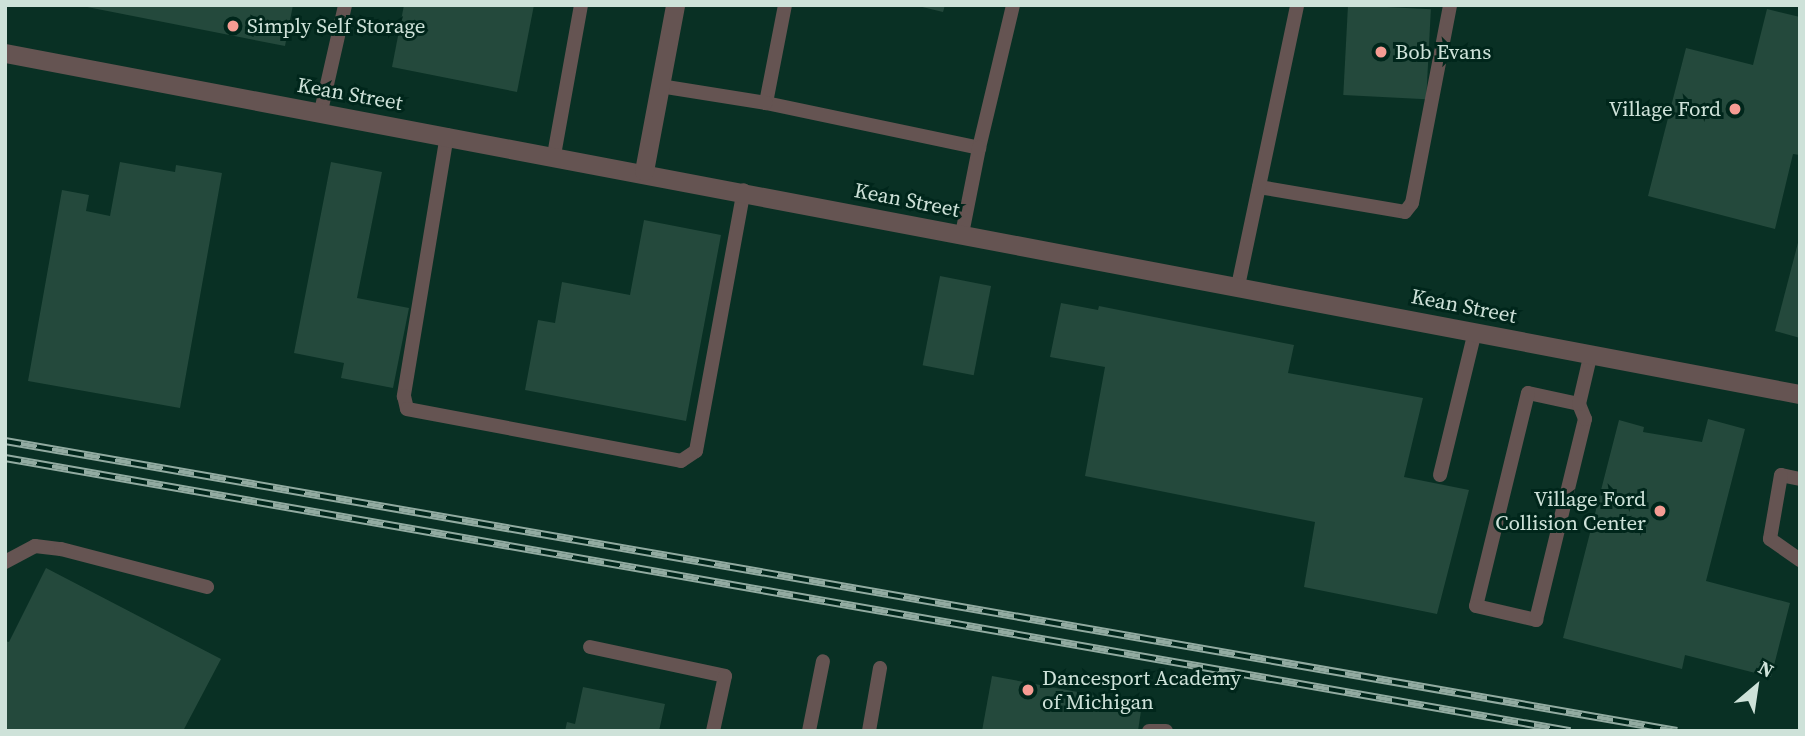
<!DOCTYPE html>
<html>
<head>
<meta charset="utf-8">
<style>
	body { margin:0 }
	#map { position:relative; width:1805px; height:736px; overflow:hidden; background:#093024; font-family:"Source Serif 4",serif }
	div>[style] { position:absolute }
	.building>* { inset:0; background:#24493c; transform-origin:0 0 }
	.service>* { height:14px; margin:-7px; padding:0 7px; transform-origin:7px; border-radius:7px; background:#655452 }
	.minor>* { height:19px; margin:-9.5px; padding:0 9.5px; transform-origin:9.5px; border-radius:9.5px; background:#655452 }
	.rail>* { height:8px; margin-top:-4px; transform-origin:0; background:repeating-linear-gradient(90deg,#00261b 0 16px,#92aba1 0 32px); box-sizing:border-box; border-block:2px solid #92aba1 }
	.dots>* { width:19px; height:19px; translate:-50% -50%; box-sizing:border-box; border:4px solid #00261b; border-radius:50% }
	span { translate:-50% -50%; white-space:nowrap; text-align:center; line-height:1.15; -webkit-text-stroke:6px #00261b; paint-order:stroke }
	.poi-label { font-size:21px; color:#cee2d9 }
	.left { translate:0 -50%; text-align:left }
	.right { translate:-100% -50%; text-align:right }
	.street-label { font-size:21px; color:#cee2d9 }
	.frame { position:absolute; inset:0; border:7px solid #cee2d9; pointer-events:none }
	.north { position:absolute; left:1721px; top:652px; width:70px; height:70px; -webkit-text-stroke:5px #00261b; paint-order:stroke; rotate:29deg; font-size:19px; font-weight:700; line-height:28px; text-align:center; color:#cee2d9 }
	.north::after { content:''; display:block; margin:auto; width:24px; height:32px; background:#cee2d9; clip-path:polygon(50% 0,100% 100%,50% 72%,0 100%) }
</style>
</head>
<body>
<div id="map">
	<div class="building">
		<div style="clip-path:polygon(77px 5px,293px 5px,285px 46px)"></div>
		<div style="clip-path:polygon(404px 5px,534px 5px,517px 92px,392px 67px)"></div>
		<div style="clip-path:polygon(914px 5px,945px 5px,943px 12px)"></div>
		<div style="left:1348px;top:5px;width:83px;height:90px;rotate:3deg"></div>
		<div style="clip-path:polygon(1767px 9px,1800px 17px,1800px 155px,1793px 154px,1775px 229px,1648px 196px,1686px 48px,1753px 65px)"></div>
		<div style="clip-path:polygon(120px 162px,175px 172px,176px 165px,222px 173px,180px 408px,28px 381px,62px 190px,89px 195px,86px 211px,110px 216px)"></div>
		<div style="clip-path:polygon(331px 162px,382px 172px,357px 298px,409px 308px,393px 388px,341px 378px,344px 363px,294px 353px)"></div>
		<div style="clip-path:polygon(644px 220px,721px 235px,686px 421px,525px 390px,538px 320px,555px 323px,562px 282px,630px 295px)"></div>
		<div style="clip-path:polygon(1799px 239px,1800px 239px,1800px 338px,1775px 331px)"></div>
		<div style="left:940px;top:276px;width:52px;height:91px;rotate:11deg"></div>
		<div style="clip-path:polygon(1061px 303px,1098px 310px,1099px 306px,1294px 345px,1288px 373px,1423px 398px,1404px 477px,1469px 490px,1437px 614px,1304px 587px,1315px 522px,1085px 476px,1105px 367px,1050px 357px)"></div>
		<div style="clip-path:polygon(1708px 419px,1745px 429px,1706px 581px,1790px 603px,1771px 677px,1685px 655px,1682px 669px,1563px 638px,1619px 420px,1644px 427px,1643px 432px,1702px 442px)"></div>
		<div style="clip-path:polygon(46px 568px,221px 659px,183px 731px,5px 731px,5px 641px,9px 642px)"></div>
		<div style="clip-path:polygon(992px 676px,1142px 704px,1138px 731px,982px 731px)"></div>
		<div style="clip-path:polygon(583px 687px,665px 704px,659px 731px,565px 731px,567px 722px,575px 724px)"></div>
	</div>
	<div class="service">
		<div style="left:785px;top:5px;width:100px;rotate:101deg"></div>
		<div style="left:766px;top:103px;width:218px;rotate:11.9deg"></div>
		<div style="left:979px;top:148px;width:147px;rotate:-76.6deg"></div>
		<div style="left:660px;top:86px;width:107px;rotate:9.1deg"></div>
		<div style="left:321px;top:111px;width:109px;rotate:-77.2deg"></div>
		<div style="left:447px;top:135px;width:265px;rotate:99.4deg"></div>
		<div style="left:404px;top:396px;width:13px;rotate:77deg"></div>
		<div style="left:407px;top:409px;width:279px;rotate:10.7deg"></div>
		<div style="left:681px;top:461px;width:18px;rotate:-34deg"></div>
		<div style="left:696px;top:451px;width:265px;rotate:-79.6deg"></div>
		<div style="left:554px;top:155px;width:152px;rotate:-79.8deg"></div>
		<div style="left:1259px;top:187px;width:148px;rotate:9.7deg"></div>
		<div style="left:1405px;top:212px;width:11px;rotate:-52deg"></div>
		<div style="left:1412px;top:203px;width:202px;rotate:-79.1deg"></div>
		<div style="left:962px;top:234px;width:88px;rotate:-78.8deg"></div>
		<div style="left:1238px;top:286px;width:287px;rotate:-78.1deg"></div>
		<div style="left:1579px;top:404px;width:52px;rotate:-167.8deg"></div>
		<div style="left:1528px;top:393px;width:219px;rotate:103.7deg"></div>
		<div style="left:1476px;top:606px;width:62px;rotate:13.1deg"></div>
		<div style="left:1536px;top:620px;width:207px;rotate:-76.3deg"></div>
		<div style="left:1585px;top:419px;width:16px;rotate:-112deg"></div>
		<div style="left:1579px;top:404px;width:52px;rotate:-76.8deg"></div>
		<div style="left:1440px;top:475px;width:148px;rotate:-76.3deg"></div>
		<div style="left:1800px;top:479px;width:19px;rotate:-168deg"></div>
		<div style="left:1781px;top:475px;width:65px;rotate:99.8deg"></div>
		<div style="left:1770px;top:539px;width:37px;rotate:35deg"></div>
		<div style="left:5px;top:562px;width:34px;rotate:-28deg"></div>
		<div style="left:35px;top:546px;width:26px;rotate:7deg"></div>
		<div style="left:61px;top:549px;width:151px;rotate:14.6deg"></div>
		<div style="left:590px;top:647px;width:138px;rotate:12.1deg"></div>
		<div style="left:725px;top:676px;width:56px;rotate:102.3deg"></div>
		<div style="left:809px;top:731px;width:71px;rotate:-78.7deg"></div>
		<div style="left:869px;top:731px;width:64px;rotate:-80.1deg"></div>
		<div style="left:1149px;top:731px;width:17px"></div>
	</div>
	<div class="minor">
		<div style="left:5px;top:53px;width:1827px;rotate:10.76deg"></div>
		<div style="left:644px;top:171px;width:169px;rotate:-79.4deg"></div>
	</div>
	<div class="rail">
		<div style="left:5px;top:441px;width:1697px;rotate:9.84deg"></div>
		<div style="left:5px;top:458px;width:1589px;rotate:9.9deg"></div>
	</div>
	<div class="dots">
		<div style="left:233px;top:26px;background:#f59c93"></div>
		<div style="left:1381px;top:52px;background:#f59c93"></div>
		<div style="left:1735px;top:109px;background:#f59c93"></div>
		<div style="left:1660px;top:511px;background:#f59c93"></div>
		<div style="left:1028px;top:690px;background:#f59c93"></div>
	</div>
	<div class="poi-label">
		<span class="left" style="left:247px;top:26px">Simply Self Storage</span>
		<span class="left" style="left:1395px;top:52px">Bob Evans</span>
		<span class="right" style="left:1721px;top:109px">Village Ford</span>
		<span class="right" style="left:1646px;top:511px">Village Ford<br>Collision Center</span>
		<span class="left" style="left:1042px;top:690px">Dancesport Academy<br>of Michigan</span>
	</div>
	<div class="street-label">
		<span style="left:350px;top:94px;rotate:10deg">Kean Street</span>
		<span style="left:907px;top:200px;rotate:11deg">Kean Street</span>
		<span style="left:1464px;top:306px;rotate:11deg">Kean Street</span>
	</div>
	<div class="frame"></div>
	<div class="north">N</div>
</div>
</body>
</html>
